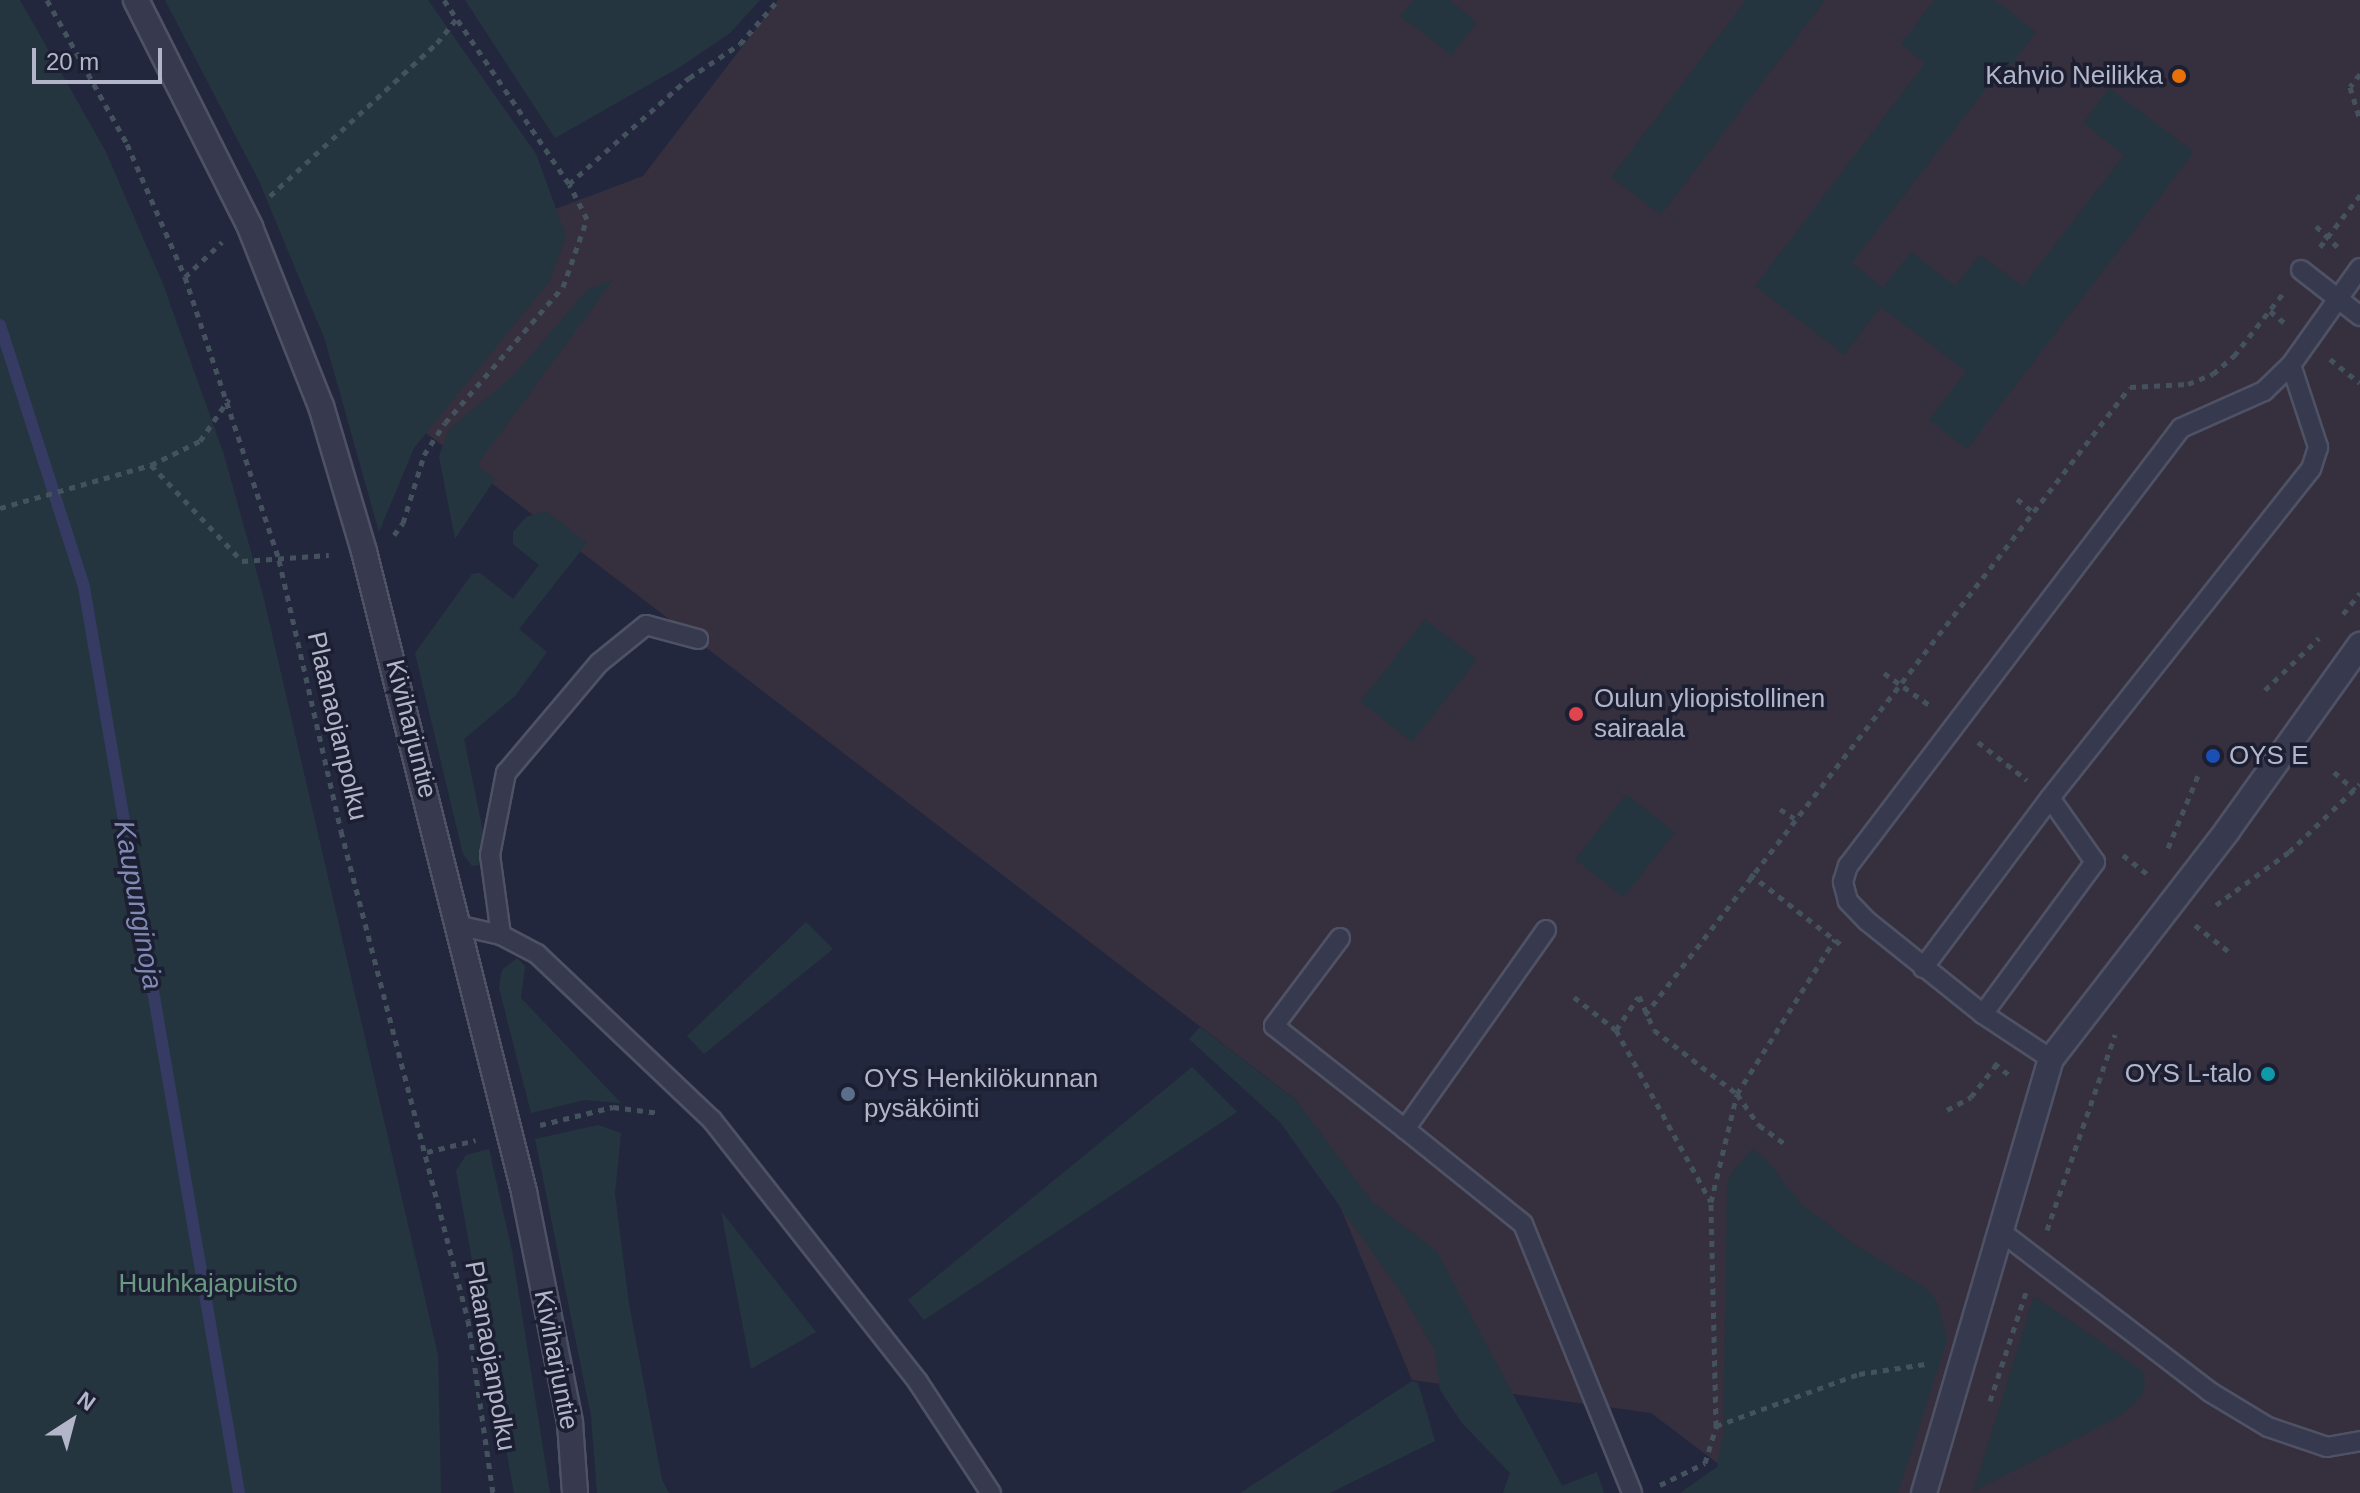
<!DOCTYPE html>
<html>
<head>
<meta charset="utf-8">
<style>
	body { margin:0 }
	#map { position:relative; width:2360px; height:1493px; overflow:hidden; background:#23273e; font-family:Arial,sans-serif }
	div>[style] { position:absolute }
	.medical>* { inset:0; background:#352f3e }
	.green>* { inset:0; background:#25353f; transform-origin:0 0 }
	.stream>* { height:12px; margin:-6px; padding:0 6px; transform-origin:6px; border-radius:6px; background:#353b63 }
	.path>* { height:5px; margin-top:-2.5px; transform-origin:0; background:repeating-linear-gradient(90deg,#43525c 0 6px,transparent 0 12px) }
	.roads { filter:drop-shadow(2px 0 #4f5265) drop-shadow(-2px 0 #4f5265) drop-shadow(0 2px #4f5265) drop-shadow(0 -2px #4f5265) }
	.service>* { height:18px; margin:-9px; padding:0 9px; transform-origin:9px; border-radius:9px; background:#373a4e }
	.minor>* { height:24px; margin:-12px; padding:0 12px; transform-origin:12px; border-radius:12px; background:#373a4e }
	.dots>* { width:22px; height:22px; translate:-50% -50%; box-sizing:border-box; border:4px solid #1c1f32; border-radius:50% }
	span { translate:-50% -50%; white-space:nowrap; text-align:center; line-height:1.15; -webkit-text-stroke:7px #1c1f32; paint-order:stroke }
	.poi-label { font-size:26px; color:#b3b5c9 }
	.right { translate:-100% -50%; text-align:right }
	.left { translate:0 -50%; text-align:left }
	.street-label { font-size:26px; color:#b3b5c9 }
	.park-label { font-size:26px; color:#699a82 }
	.water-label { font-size:28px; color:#818ab5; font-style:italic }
	.north { position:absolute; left:32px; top:1381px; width:80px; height:80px; -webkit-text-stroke:6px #1c1f32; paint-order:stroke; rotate:36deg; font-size:22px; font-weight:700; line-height:32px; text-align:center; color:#b3b5c9 }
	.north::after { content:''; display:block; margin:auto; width:28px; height:36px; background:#b3b5c9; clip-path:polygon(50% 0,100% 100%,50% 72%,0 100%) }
	.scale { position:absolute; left:32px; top:48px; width:130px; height:36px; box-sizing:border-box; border:4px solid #b3b5c9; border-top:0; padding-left:10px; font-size:24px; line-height:28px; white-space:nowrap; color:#b3b5c9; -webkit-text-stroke:6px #1c1f32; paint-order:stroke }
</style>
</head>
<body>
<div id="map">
	<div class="medical">
		<div style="clip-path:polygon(778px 0,2360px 0,2360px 1493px,1757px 1493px,1651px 1413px,1412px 1380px,1296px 1100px,383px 400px,342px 289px,643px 176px)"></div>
	</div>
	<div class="green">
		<div style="clip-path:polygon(0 0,20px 0,105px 150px,163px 284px,224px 455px,263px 595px,438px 1355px,441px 1493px,0 1493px)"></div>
		<div style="clip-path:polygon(165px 0,428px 0,536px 154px,566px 236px,550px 281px,414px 448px,379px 532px,325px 340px,259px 181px)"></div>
		<div style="clip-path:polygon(465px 0,760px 0,730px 33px,680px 67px,555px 138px)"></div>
		<div style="clip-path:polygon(1413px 0,1449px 0,1477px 22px,1452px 55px,1400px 16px)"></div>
		<div style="clip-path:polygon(1746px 0,1825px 0,1661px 215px,1611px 177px)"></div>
		<div style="clip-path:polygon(1934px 0,1995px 0,2036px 32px,2010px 67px,2005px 64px,1852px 263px,1883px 287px,1911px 252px,1955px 286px,1980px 255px,2023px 286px,2124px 155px,2083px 123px,2109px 88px,2194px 152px,1967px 449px,1929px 420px,1966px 371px,1881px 307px,1844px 355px,1755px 286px,1925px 63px,1901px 44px)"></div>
		<div style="clip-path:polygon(614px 279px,477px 465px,495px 479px,455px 539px,439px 456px,449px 429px,511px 378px,587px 290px)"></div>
		<div style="clip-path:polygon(546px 511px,587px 543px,519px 629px,547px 652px,515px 696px,464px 739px,488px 856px,481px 865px,472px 866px,463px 854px,415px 653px,472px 574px,480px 573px,513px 599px,539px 565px,513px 544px,513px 532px,526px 517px)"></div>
		<div style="left:1425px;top:619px;width:66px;height:105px;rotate:38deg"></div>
		<div style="left:1626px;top:794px;width:62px;height:83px;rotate:38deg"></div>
		<div style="clip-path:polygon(806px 922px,833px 949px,704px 1054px,687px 1036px)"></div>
		<div style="clip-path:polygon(517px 958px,525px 966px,521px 998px,621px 1103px,584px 1100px,531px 1113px,499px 988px,502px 970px)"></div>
		<div style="clip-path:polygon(1200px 1027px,1296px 1100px,1373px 1203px,1436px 1250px,1562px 1486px,1597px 1472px,1604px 1493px,1503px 1493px,1510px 1473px,1462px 1423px,1440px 1390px,1435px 1351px,1402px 1294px,1280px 1122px,1189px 1039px)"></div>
		<div style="clip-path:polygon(1192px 1067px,1237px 1112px,924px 1320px,908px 1300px)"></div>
		<div style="clip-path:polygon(598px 1125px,621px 1133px,615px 1194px,629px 1304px,662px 1480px,669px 1493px,597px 1493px,591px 1416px,535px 1139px)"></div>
		<div style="clip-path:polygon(489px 1149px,512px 1251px,550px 1493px,514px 1493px,456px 1171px,466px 1155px)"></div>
		<div style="clip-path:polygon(1752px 1149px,1765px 1158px,1801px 1204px,1857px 1246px,1929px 1290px,1938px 1304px,1947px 1341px,1898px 1493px,1680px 1493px,1717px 1467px,1723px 1435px,1727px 1185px,1730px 1174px)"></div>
		<div style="clip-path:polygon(721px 1211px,816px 1332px,751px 1369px)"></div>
		<div style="clip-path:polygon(2034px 1296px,2143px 1371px,2145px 1385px,2141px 1397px,2122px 1415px,1973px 1492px)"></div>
		<div style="clip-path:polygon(1412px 1381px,1418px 1383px,1435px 1441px,1330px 1493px,1240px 1493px)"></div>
	</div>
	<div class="stream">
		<div style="left:0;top:325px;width:275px;rotate:72.2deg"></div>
		<div style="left:84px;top:587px;width:919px;rotate:80.29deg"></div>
	</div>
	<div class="path">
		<div style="left:47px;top:0;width:165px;rotate:60.9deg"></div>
		<div style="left:127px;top:144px;width:145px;rotate:66.4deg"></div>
		<div style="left:185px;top:277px;width:298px;rotate:71.6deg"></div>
		<div style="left:279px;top:560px;width:278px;rotate:77.1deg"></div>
		<div style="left:341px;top:831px;width:505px;rotate:75.44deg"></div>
		<div style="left:468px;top:1320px;width:175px;rotate:81.8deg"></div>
		<div style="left:444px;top:0;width:222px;rotate:55.8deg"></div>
		<div style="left:2360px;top:74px;width:16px;rotate:128deg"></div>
		<div style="left:2350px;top:87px;width:34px;rotate:73deg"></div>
		<div style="left:270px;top:196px;width:226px;rotate:-42.5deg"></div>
		<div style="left:437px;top:43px;width:32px;rotate:-51deg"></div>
		<div style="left:2316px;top:226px;width:30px;rotate:44deg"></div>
		<div style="left:2320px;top:247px;width:66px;rotate:-52.4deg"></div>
		<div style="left:185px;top:277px;width:51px;rotate:-43.4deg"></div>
		<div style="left:2270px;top:311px;width:19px;rotate:39deg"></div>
		<div style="left:2330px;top:359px;width:38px;rotate:39deg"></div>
		<div style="left:151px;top:465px;width:55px;rotate:-26.1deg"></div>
		<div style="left:200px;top:441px;width:51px;rotate:-55.4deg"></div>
		<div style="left:2017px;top:499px;width:21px;rotate:39deg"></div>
		<div style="left:0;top:508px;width:157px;rotate:-15.9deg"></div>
		<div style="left:151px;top:465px;width:132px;rotate:46.5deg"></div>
		<div style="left:242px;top:561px;width:87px;rotate:-3.9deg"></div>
		<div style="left:394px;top:535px;width:15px;rotate:-53deg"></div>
		<div style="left:403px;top:523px;width:71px;rotate:-72.8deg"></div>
		<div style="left:424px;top:455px;width:38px;rotate:-57deg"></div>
		<div style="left:445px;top:423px;width:180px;rotate:-49.1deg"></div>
		<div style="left:563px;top:287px;width:72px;rotate:-70.6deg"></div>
		<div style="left:587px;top:219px;width:39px;rotate:-117deg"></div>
		<div style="left:569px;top:184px;width:160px;rotate:-41.5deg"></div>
		<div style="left:689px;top:78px;width:61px;rotate:-33.7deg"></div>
		<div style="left:740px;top:44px;width:58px;rotate:-49.2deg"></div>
		<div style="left:2343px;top:614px;width:27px;rotate:-51deg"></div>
		<div style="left:1884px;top:673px;width:59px;rotate:35.3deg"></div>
		<div style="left:2265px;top:690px;width:75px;rotate:-43.9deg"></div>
		<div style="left:1978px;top:742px;width:62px;rotate:37.8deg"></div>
		<div style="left:2334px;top:772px;width:28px;rotate:41deg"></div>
		<div style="left:1780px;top:809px;width:17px;rotate:33deg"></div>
		<div style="left:2168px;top:848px;width:81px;rotate:-67.5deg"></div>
		<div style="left:2123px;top:855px;width:34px;rotate:38deg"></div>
		<div style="left:1750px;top:874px;width:119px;rotate:37.8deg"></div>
		<div style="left:2216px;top:905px;width:90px;rotate:-36deg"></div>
		<div style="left:2289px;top:852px;width:98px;rotate:-43.8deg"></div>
		<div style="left:2195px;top:925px;width:42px;rotate:38.2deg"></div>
		<div style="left:1639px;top:996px;width:37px;rotate:66deg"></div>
		<div style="left:1654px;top:1030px;width:105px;rotate:37.6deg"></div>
		<div style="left:1737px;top:1094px;width:38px;rotate:55deg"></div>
		<div style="left:1759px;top:1125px;width:32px;rotate:36deg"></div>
		<div style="left:1574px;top:997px;width:53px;rotate:38.2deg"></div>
		<div style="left:1616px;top:1030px;width:40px;rotate:-56deg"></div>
		<div style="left:1645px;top:1015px;width:793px;rotate:-52.32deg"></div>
		<div style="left:2130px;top:387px;width:58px;rotate:-3deg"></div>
		<div style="left:2188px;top:384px;width:27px;rotate:-22deg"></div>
		<div style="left:2213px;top:374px;width:28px;rotate:-41deg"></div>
		<div style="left:2234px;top:356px;width:81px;rotate:-52deg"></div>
		<div style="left:1616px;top:1030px;width:196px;rotate:61.1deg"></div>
		<div style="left:1994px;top:1063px;width:23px;rotate:38deg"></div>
		<div style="left:1947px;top:1110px;width:27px;rotate:-28deg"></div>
		<div style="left:1971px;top:1097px;width:41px;rotate:-52deg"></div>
		<div style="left:540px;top:1125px;width:75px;rotate:-13.9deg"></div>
		<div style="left:613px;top:1107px;width:47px;rotate:7.3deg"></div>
		<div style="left:427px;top:1152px;width:50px;rotate:-13.8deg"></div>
		<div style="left:2047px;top:1230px;width:207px;rotate:-70.8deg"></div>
		<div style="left:1990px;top:1401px;width:118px;rotate:-71.7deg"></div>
		<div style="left:1716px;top:1426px;width:152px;rotate:-20deg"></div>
		<div style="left:1859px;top:1374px;width:67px;rotate:-8.6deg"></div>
		<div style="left:1660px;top:1485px;width:50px;rotate:-26.1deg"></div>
		<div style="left:1705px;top:1463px;width:39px;rotate:-73deg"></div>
		<div style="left:1716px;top:1426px;width:224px;rotate:-91.3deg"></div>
		<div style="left:1711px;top:1202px;width:111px;rotate:-76.5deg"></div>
		<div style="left:1737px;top:1094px;width:183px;rotate:-57.7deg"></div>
	</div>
	<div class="roads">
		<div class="service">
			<div style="left:2301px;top:270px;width:75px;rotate:37.9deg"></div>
			<div style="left:461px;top:926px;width:41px;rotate:12.7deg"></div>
			<div style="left:501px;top:935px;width:41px;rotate:27.8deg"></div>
			<div style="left:537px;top:954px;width:241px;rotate:43.5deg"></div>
			<div style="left:712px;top:1120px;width:333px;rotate:51.8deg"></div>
			<div style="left:918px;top:1382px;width:133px;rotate:56.7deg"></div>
			<div style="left:1546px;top:930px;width:244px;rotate:125.3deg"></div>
			<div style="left:1405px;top:1129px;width:151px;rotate:38.8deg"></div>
			<div style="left:1523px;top:1224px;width:290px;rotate:67.9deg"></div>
			<div style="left:501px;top:935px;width:81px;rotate:-97.8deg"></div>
			<div style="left:490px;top:855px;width:84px;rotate:-79deg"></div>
			<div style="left:506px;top:773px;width:144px;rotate:-49.8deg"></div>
			<div style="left:599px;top:663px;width:60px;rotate:-39deg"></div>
			<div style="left:646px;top:625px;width:54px;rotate:15.1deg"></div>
			<div style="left:1340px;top:938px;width:110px;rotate:126.9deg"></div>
			<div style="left:1274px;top:1026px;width:167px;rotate:38.2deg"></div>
			<div style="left:1923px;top:968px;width:212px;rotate:-53.2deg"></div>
			<div style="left:2050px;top:798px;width:420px;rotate:-51.6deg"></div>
			<div style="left:2311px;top:469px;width:23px;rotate:-72deg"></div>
			<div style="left:2318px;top:447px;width:86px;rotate:-108.2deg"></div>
			<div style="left:1983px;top:1014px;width:189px;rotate:-53.6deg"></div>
			<div style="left:2095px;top:862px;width:78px;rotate:-125.1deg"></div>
			<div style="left:2051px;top:1059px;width:82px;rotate:-146.5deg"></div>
			<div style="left:1983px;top:1014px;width:149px;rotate:-141.3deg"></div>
			<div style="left:1867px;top:921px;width:28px;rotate:-134deg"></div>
			<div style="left:1848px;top:901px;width:20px;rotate:-105deg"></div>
			<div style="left:1843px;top:882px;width:17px;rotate:-73deg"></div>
			<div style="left:1848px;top:866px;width:550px;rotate:-52.76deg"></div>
			<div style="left:2181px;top:428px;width:91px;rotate:-24deg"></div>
			<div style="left:2264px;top:391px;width:37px;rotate:-44deg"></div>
			<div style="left:2291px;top:365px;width:119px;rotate:-54.6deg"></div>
			<div style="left:2003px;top:1233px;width:261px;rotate:37.5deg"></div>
			<div style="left:2210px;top:1392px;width:68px;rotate:31.1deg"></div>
			<div style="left:2268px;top:1427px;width:62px;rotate:18.7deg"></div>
			<div style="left:2327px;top:1447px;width:34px;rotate:-10deg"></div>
		</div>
		<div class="minor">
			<div style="left:136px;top:0;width:254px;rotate:63.3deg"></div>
			<div style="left:250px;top:227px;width:193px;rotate:68.4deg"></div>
			<div style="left:321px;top:406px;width:151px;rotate:73.5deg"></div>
			<div style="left:364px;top:551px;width:661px;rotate:75.98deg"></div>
			<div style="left:524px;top:1192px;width:236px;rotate:78.7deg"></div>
			<div style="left:570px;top:1423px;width:70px;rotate:85.9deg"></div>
			<div style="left:1924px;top:1493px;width:452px;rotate:-73.7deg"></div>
			<div style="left:2051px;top:1059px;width:288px;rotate:-52.3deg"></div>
			<div style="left:2227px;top:831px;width:229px;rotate:-54.4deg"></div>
		</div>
	</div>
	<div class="dots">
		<div style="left:2179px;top:76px;background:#e8710a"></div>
		<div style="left:1576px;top:714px;background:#e0444e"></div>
		<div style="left:2213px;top:756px;background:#1a4fb4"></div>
		<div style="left:2268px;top:1074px;background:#0f9aa8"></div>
		<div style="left:848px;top:1094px;background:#5c6f8a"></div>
	</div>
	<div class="poi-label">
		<span class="right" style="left:2163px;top:76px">Kahvio Neilikka</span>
		<span class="left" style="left:1594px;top:714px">Oulun yliopistollinen<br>sairaala</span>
		<span class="left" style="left:2229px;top:756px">OYS E</span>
		<span class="right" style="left:2252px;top:1074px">OYS L-talo</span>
		<span class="left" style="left:864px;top:1094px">OYS Henkilökunnan<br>pysäköinti</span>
	</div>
	<div class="street-label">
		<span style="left:337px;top:726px;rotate:77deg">Plaanaojanpolku</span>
		<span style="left:411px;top:729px;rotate:76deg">Kiviharjuntie</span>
		<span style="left:490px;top:1356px;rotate:80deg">Plaanaojanpolku</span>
		<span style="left:556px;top:1360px;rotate:79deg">Kiviharjuntie</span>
	</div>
	<div class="park-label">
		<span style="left:208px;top:1284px">Huuhkajapuisto</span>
	</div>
	<div class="water-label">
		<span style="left:138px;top:905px;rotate:80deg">Kaupunginoja</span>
	</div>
	<div class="north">N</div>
	<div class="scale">20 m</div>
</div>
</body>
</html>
